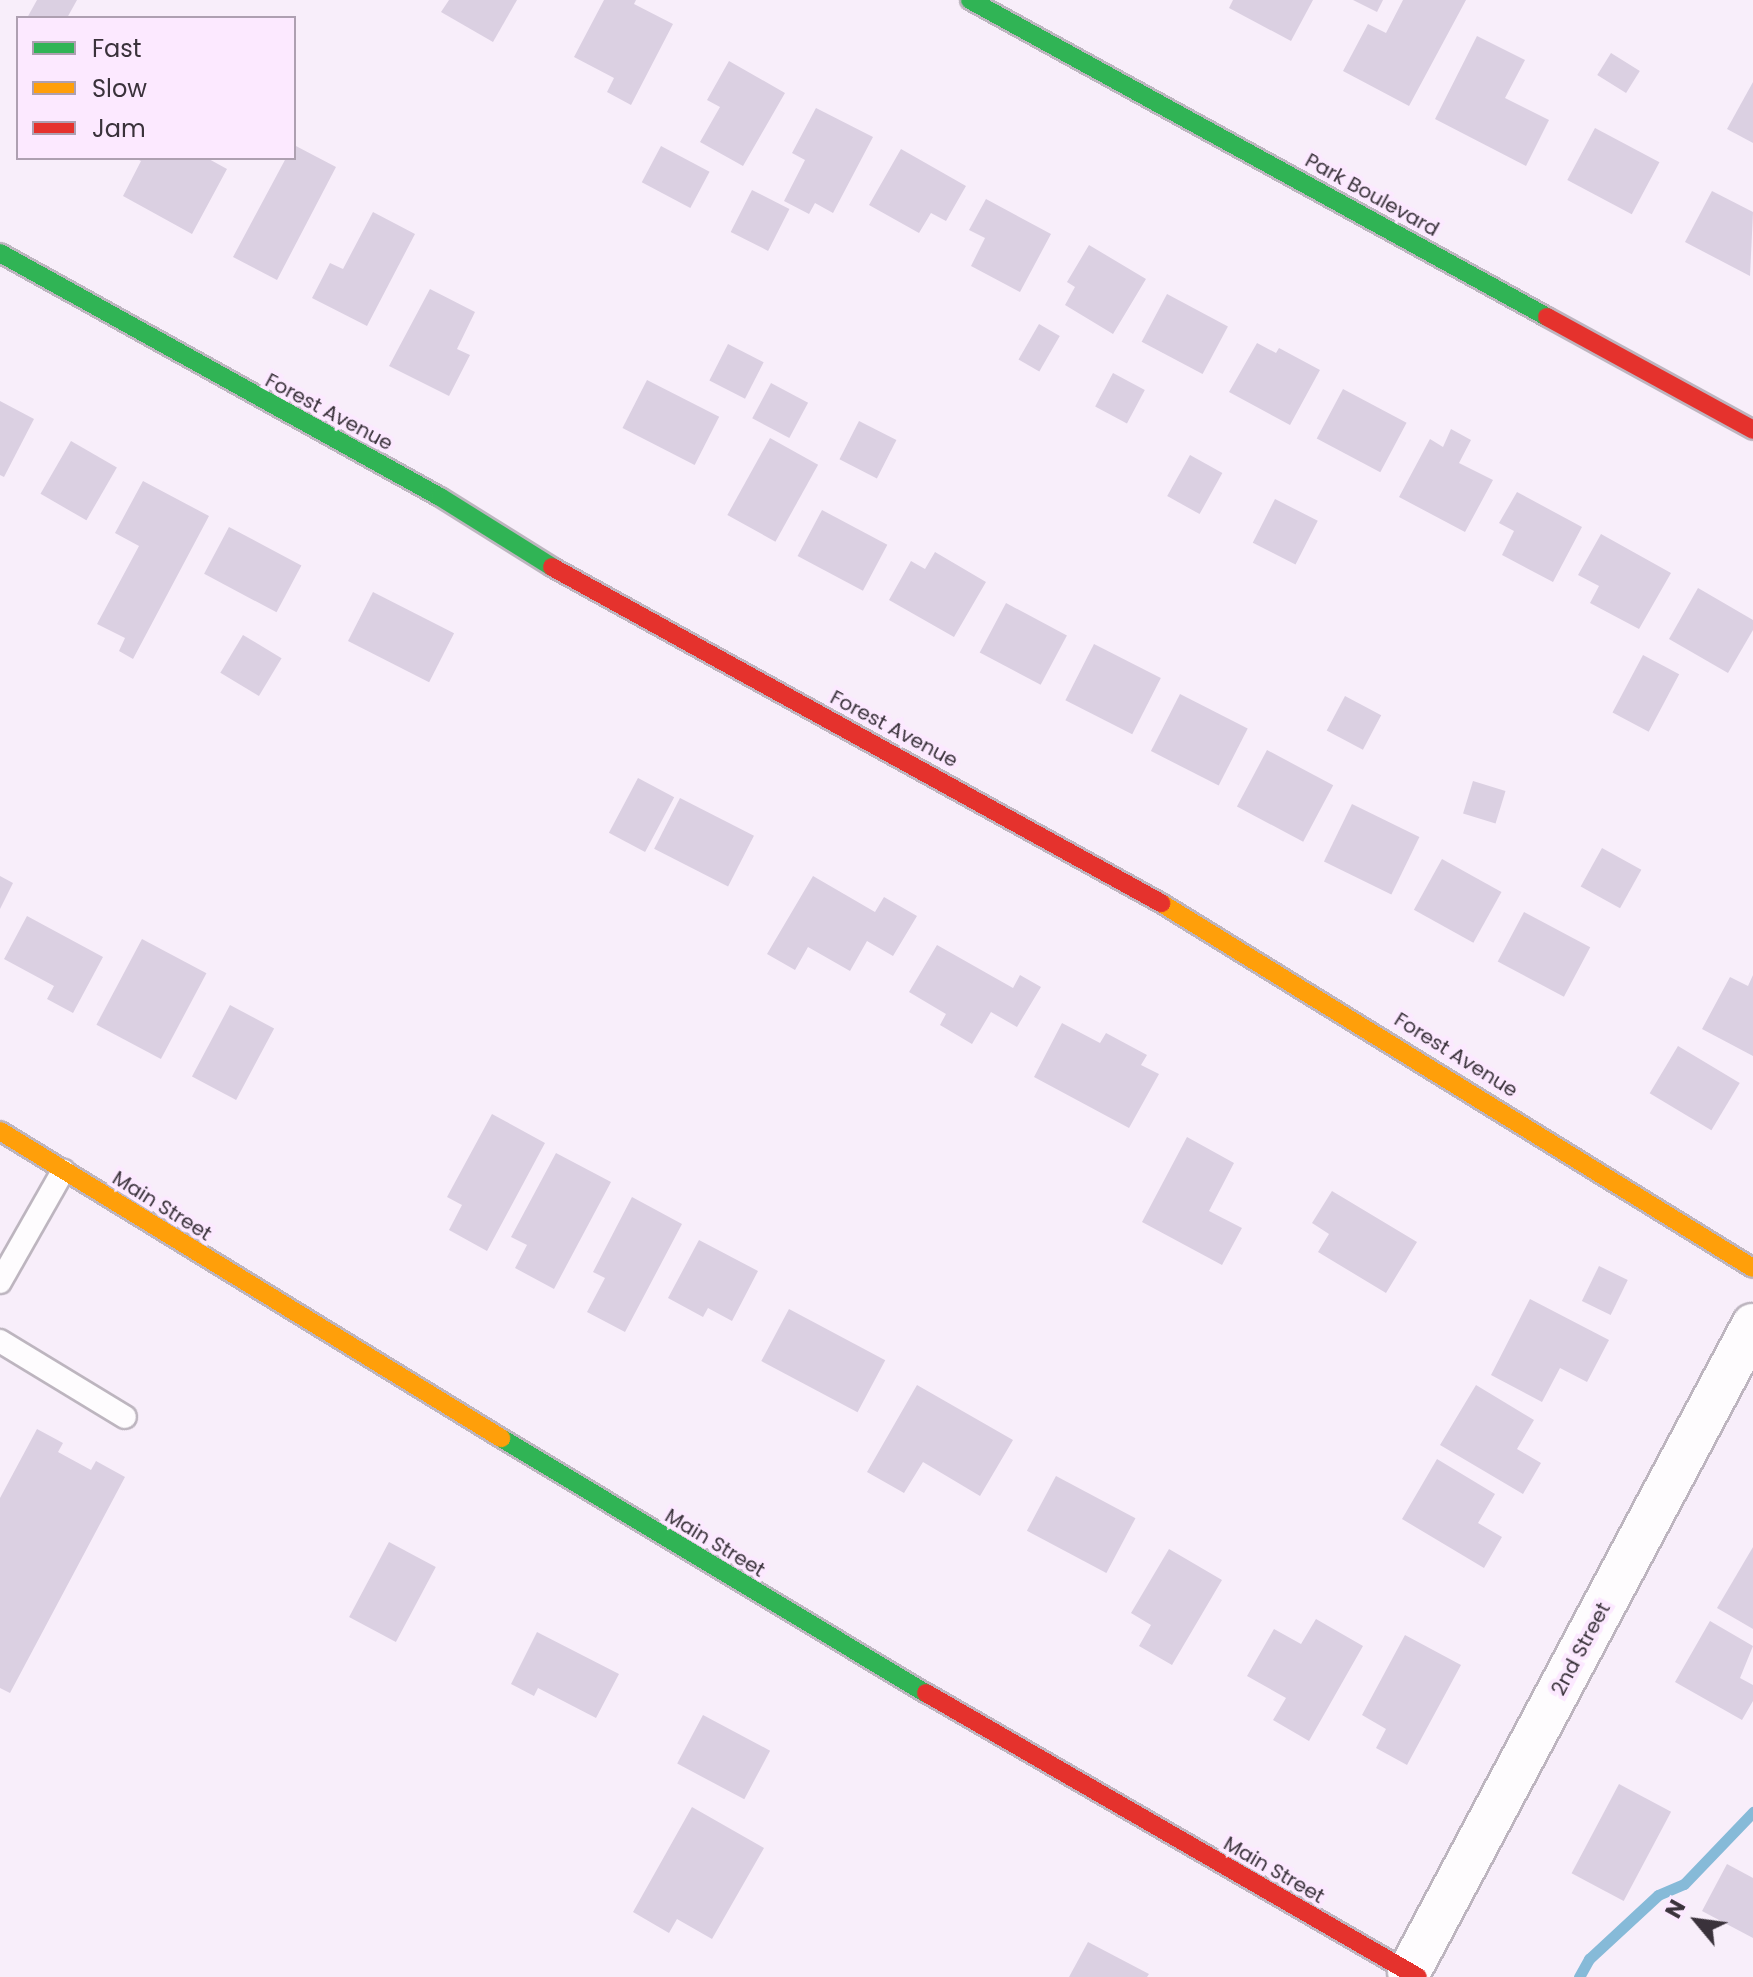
<!DOCTYPE html>
<html>
<head>
<meta charset="utf-8">
<style>
	body { margin:0 }
	#map { position:relative; width:1753px; height:1977px; overflow:hidden; background:#f8eefa; font-family:Poppins,sans-serif }
	div>[style] { position:absolute }
	.stream>* { height:11px; margin:-5.5px; padding:0 5.5px; transform-origin:5.5px; border-radius:5.5px; background:#86bad8 }
	.building>* { inset:0; background:#dbd0e2; transform-origin:0 0 }
	.roads { filter:drop-shadow(2px 0 #bdb5bf) drop-shadow(-2px 0 #bdb5bf) drop-shadow(0 2px #bdb5bf) drop-shadow(0 -2px #bdb5bf) }
	.lane>* { height:22px; margin:-11px; padding:0 11px; transform-origin:11px; border-radius:11px; background:#fefcfe }
	.street>* { height:42px; margin:-21px; padding:0 21px; transform-origin:21px; border-radius:21px; background:#fefcfe }
	.fast>* { height:18px; margin:-9px; padding:0 9px; transform-origin:9px; border-radius:9px; background:#30b455 }
	.slow>* { height:18px; margin:-9px; padding:0 9px; transform-origin:9px; border-radius:9px; background:#ff9f0a }
	.jam>* { height:18px; margin:-9px; padding:0 9px; transform-origin:9px; border-radius:9px; background:#e5322d }
	span { translate:-50% -50%; white-space:nowrap; text-align:center; line-height:1.15; -webkit-text-stroke:8px #fce9ff; paint-order:stroke }
	.street-label { font-size:20px; color:#3a323b }
	.legend { position:absolute; left:16px; top:16px; width:280px; height:144px; box-sizing:border-box; background:#fce9ff; border:2px solid #aea0b1; margin:0; padding:10px 14px; list-style:none; font-size:24px; color:#3a323b }
	.legend li { display:flex; align-items:center; gap:16px; height:40px }
	.legend b { width:40px; border:2px solid #aea0b1 }
	.north { position:absolute; left:1657px; top:1881px; width:80px; height:80px; -webkit-text-stroke:6px #fce9ff; paint-order:stroke; rotate:299deg; font-size:22px; font-weight:700; line-height:32px; text-align:center; color:#3a323b }
	.north::after { content:''; display:block; margin:auto; width:28px; height:36px; background:#3a323b; clip-path:polygon(50% 0,100% 100%,50% 72%,0 100%) }
</style>
</head>
<body>
<div id="map">
	<div class="stream">
		<div style="left:1579px;top:1977px;width:21px;rotate:-61deg"></div>
		<div style="left:1589px;top:1959px;width:94px;rotate:-42.8deg"></div>
		<div style="left:1658px;top:1895px;width:28px;rotate:-23deg"></div>
		<div style="left:1684px;top:1884px;width:100px;rotate:-46.2deg"></div>
	</div>
	<div class="building">
		<div style="clip-path:polygon(37px 0,77px 0,67px 18px,27px 18px)"></div>
		<div style="clip-path:polygon(449px 0,517px 0,493px 42px,441px 12px)"></div>
		<div style="clip-path:polygon(604px 0,636px 0,634px 4px,673px 24px,631px 105px,607px 92px,614px 78px,574px 57px)"></div>
		<div style="clip-path:polygon(1233px 0,1313px 0,1291px 41px,1229px 8px)"></div>
		<div style="clip-path:polygon(1353px 0,1383px 0,1377px 12px)"></div>
		<div style="clip-path:polygon(1403px 0,1466px 0,1409px 106px,1343px 71px,1368px 24px,1386px 33px)"></div>
		<div style="clip-path:polygon(1477px 36px,1525px 60px,1505px 98px,1549px 120px,1526px 166px,1435px 119px)"></div>
		<div style="left:1611px;top:53px;width:34px;height:26px;rotate:32deg"></div>
		<div style="clip-path:polygon(729px 61px,785px 93px,743px 166px,700px 142px,720px 107px,707px 100px)"></div>
		<div style="clip-path:polygon(1753px 82px,1753px 143px,1727px 129px)"></div>
		<div style="clip-path:polygon(816px 108px,873px 137px,833px 213px,815px 203px,809px 214px,784px 201px,805px 160px,792px 153px)"></div>
		<div style="left:1595px;top:128px;width:73px;height:59px;rotate:28deg"></div>
		<div style="clip-path:polygon(294px 145px,336px 167px,277px 280px,233px 257px,286px 158px,294px 158px)"></div>
		<div style="left:661px;top:146px;width:55px;height:41px;rotate:28deg"></div>
		<div style="clip-path:polygon(901px 149px,966px 186px,946px 221px,931px 213px,919px 233px,869px 205px)"></div>
		<div style="clip-path:polygon(135px 158px,207px 158px,227px 169px,192px 234px,123px 196px,141px 161px)"></div>
		<div style="left:752px;top:190px;width:42px;height:47px;rotate:27deg"></div>
		<div style="clip-path:polygon(1712px 191px,1753px 212px,1750px 276px,1685px 242px)"></div>
		<div style="clip-path:polygon(986px 199px,1051px 234px,1020px 292px,971px 266px,985px 238px,969px 230px)"></div>
		<div style="clip-path:polygon(373px 212px,415px 234px,367px 326px,312px 298px,330px 263px,343px 269px)"></div>
		<div style="clip-path:polygon(1089px 245px,1146px 279px,1113px 334px,1065px 305px,1075px 287px,1067px 282px)"></div>
		<div style="clip-path:polygon(430px 289px,475px 312px,457px 349px,470px 355px,449px 396px,389px 366px)"></div>
		<div style="left:1167px;top:294px;width:69px;height:54px;rotate:28deg"></div>
		<div style="left:1039px;top:324px;width:24px;height:41px;rotate:30deg"></div>
		<div style="clip-path:polygon(1257px 343px,1276px 353px,1279px 348px,1320px 370px,1290px 425px,1229px 392px)"></div>
		<div style="left:728px;top:344px;width:40px;height:41px;rotate:27deg"></div>
		<div style="left:1113px;top:373px;width:36px;height:38px;rotate:28deg"></div>
		<div style="left:647px;top:380px;width:81px;height:54px;rotate:27deg"></div>
		<div style="left:771px;top:383px;width:42px;height:40px;rotate:28deg"></div>
		<div style="left:1343px;top:389px;width:72px;height:56px;rotate:28deg"></div>
		<div style="clip-path:polygon(0 401px,34px 419px,4px 477px,0 475px)"></div>
		<div style="left:859px;top:421px;width:42px;height:43px;rotate:27deg"></div>
		<div style="clip-path:polygon(1451px 429px,1471px 440px,1459px 463px,1493px 480px,1465px 532px,1399px 497px,1430px 439px,1443px 447px)"></div>
		<div style="left:770px;top:438px;width:55px;height:88px;rotate:29deg"></div>
		<div style="left:71px;top:441px;width:53px;height:61px;rotate:30deg"></div>
		<div style="left:1190px;top:455px;width:37px;height:47px;rotate:29deg"></div>
		<div style="clip-path:polygon(143px 481px,209px 516px,133px 659px,119px 651px,125px 638px,97px 624px,139px 546px,115px 533px)"></div>
		<div style="clip-path:polygon(1517px 492px,1582px 527px,1553px 582px,1502px 555px,1514px 531px,1499px 523px)"></div>
		<div style="left:1275px;top:499px;width:48px;height:49px;rotate:27deg"></div>
		<div style="left:822px;top:510px;width:74px;height:52px;rotate:28deg"></div>
		<div style="left:229px;top:527px;width:82px;height:53px;rotate:28deg"></div>
		<div style="clip-path:polygon(1601px 534px,1671px 573px,1639px 629px,1590px 603px,1599px 586px,1578px 575px)"></div>
		<div style="clip-path:polygon(935px 552px,986px 582px,954px 637px,889px 600px,911px 561px,925px 569px)"></div>
		<div style="clip-path:polygon(1698px 588px,1753px 620px,1753px 630px,1728px 673px,1669px 639px)"></div>
		<div style="left:373px;top:592px;width:91px;height:55px;rotate:27deg"></div>
		<div style="left:1006px;top:603px;width:69px;height:56px;rotate:28deg"></div>
		<div style="left:243px;top:635px;width:45px;height:44px;rotate:31deg"></div>
		<div style="left:1094px;top:644px;width:75px;height:63px;rotate:27deg"></div>
		<div style="left:1643px;top:655px;width:41px;height:65px;rotate:28deg"></div>
		<div style="left:1180px;top:694px;width:76px;height:64px;rotate:27deg"></div>
		<div style="left:1345px;top:696px;width:41px;height:39px;rotate:28deg"></div>
		<div style="left:1267px;top:750px;width:75px;height:64px;rotate:28deg"></div>
		<div style="left:638px;top:778px;width:41px;height:62px;rotate:28deg"></div>
		<div style="left:1473px;top:781px;width:34px;height:34px;rotate:17deg"></div>
		<div style="left:680px;top:798px;width:83px;height:57px;rotate:27deg"></div>
		<div style="left:1352px;top:804px;width:75px;height:64px;rotate:26deg"></div>
		<div style="left:1602px;top:848px;width:45px;height:44px;rotate:29deg"></div>
		<div style="left:1442px;top:859px;width:68px;height:58px;rotate:29deg"></div>
		<div style="clip-path:polygon(0 876px,13px 883px,0 909px)"></div>
		<div style="clip-path:polygon(813px 876px,875px 912px,884px 897px,917px 916px,893px 956px,867px 941px,850px 971px,808px 947px,795px 970px,767px 954px)"></div>
		<div style="left:1524px;top:912px;width:75px;height:56px;rotate:28deg"></div>
		<div style="clip-path:polygon(27px 916px,103px 957px,73px 1013px,47px 999px,54px 986px,4px 959px)"></div>
		<div style="left:142px;top:939px;width:73px;height:97px;rotate:28deg"></div>
		<div style="clip-path:polygon(937px 945px,1013px 988px,1020px 975px,1041px 987px,1017px 1027px,991px 1012px,972px 1044px,940px 1025px,946px 1014px,909px 992px)"></div>
		<div style="clip-path:polygon(1753px 975px,1753px 1056px,1702px 1029px,1730px 977px,1748px 986px)"></div>
		<div style="left:230px;top:1005px;width:50px;height:81px;rotate:28deg"></div>
		<div style="clip-path:polygon(1062px 1023px,1100px 1043px,1106px 1033px,1147px 1055px,1141px 1065px,1159px 1074px,1129px 1128px,1034px 1077px)"></div>
		<div style="left:1678px;top:1046px;width:72px;height:55px;rotate:31deg"></div>
		<div style="clip-path:polygon(492px 1114px,545px 1143px,487px 1251px,449px 1230px,462px 1205px,447px 1197px)"></div>
		<div style="clip-path:polygon(1187px 1137px,1234px 1163px,1209px 1211px,1242px 1228px,1222px 1265px,1142px 1222px)"></div>
		<div style="clip-path:polygon(556px 1153px,611px 1182px,554px 1289px,515px 1268px,527px 1245px,511px 1237px)"></div>
		<div style="clip-path:polygon(1332px 1191px,1417px 1242px,1386px 1293px,1318px 1252px,1329px 1234px,1312px 1223px)"></div>
		<div style="clip-path:polygon(632px 1197px,682px 1224px,625px 1332px,587px 1312px,605px 1278px,593px 1272px)"></div>
		<div style="clip-path:polygon(699px 1240px,758px 1271px,732px 1321px,708px 1308px,703px 1317px,668px 1298px)"></div>
		<div style="left:1599px;top:1266px;width:32px;height:39px;rotate:26deg"></div>
		<div style="clip-path:polygon(1530px 1299px,1609px 1340px,1587px 1382px,1560px 1368px,1542px 1402px,1491px 1375px)"></div>
		<div style="left:789px;top:1309px;width:109px;height:59px;rotate:28deg"></div>
		<div style="clip-path:polygon(917px 1385px,1013px 1440px,980px 1496px,923px 1462px,904px 1493px,867px 1472px)"></div>
		<div style="clip-path:polygon(1476px 1385px,1534px 1420px,1517px 1449px,1541px 1463px,1523px 1494px,1440px 1445px)"></div>
		<div style="clip-path:polygon(37px 1429px,63px 1443px,58px 1452px,91px 1470px,96px 1461px,125px 1477px,10px 1693px,0 1688px,0 1498px)"></div>
		<div style="clip-path:polygon(1437px 1459px,1495px 1494px,1478px 1523px,1502px 1537px,1484px 1568px,1402px 1519px)"></div>
		<div style="left:1056px;top:1476px;width:90px;height:62px;rotate:28deg"></div>
		<div style="left:389px;top:1542px;width:53px;height:85px;rotate:28deg"></div>
		<div style="clip-path:polygon(1753px 1547px,1753px 1629px,1717px 1608px)"></div>
		<div style="clip-path:polygon(1169px 1549px,1222px 1580px,1172px 1665px,1139px 1646px,1151px 1625px,1131px 1613px)"></div>
		<div style="clip-path:polygon(1316px 1619px,1363px 1646px,1309px 1741px,1273px 1720px,1286px 1698px,1247px 1676px,1274px 1629px,1301px 1644px)"></div>
		<div style="clip-path:polygon(1710px 1621px,1753px 1646px,1740px 1678px,1753px 1685px,1753px 1701px,1742px 1720px,1675px 1682px)"></div>
		<div style="clip-path:polygon(537px 1632px,619px 1674px,596px 1718px,538px 1688px,534px 1696px,511px 1684px)"></div>
		<div style="clip-path:polygon(1405px 1635px,1461px 1665px,1407px 1765px,1376px 1748px,1386px 1729px,1362px 1715px)"></div>
		<div style="left:703px;top:1715px;width:76px;height:55px;rotate:28deg"></div>
		<div style="left:1619px;top:1784px;width:59px;height:101px;rotate:28deg"></div>
		<div style="clip-path:polygon(692px 1807px,764px 1848px,712px 1939px,677px 1919px,669px 1933px,633px 1912px)"></div>
		<div style="clip-path:polygon(1727px 1864px,1753px 1878px,1753px 1938px,1702px 1911px)"></div>
		<div style="clip-path:polygon(1088px 1942px,1149px 1974px,1147px 1977px,1069px 1977px)"></div>
	</div>
	<div class="roads">
		<div class="lane">
			<div style="left:0;top:1282px;width:128px;rotate:-60.4deg"></div>
			<div style="left:0;top:1341px;width:146px;rotate:31.3deg"></div>
		</div>
		<div class="street">
			<div style="left:1409px;top:1972px;width:733px;rotate:-62deg"></div>
		</div>
		<div class="fast">
			<div style="left:970px;top:0;width:658px;rotate:28.78deg"></div>
			<div style="left:0;top:253px;width:503px;rotate:29.01deg"></div>
			<div style="left:440px;top:497px;width:132px;rotate:32deg"></div>
			<div style="left:501px;top:1438px;width:496px;rotate:31deg"></div>
		</div>
		<div class="slow">
			<div style="left:1161px;top:903px;width:695px;rotate:31.66deg"></div>
			<div style="left:0;top:1131px;width:588px;rotate:31.5deg"></div>
		</div>
		<div class="jam">
			<div style="left:1547px;top:317px;width:235px;rotate:28.7deg"></div>
			<div style="left:552px;top:567px;width:696px;rotate:28.89deg"></div>
			<div style="left:926px;top:1693px;width:568px;rotate:30deg"></div>
		</div>
	</div>
	<div class="street-label">
		<span style="left:1372px;top:195px;rotate:29deg">Park Boulevard</span>
		<span style="left:329px;top:412px;rotate:28deg">Forest Avenue</span>
		<span style="left:894px;top:729px;rotate:28deg">Forest Avenue</span>
		<span style="left:1456px;top:1055px;rotate:32deg">Forest Avenue</span>
		<span style="left:162px;top:1206px;rotate:32deg">Main Street</span>
		<span style="left:715px;top:1543px;rotate:31deg">Main Street</span>
		<span style="left:1581px;top:1649px;rotate:-62deg">2nd Street</span>
		<span style="left:1274px;top:1870px;rotate:30deg">Main Street</span>
	</div>
	<ul class="legend">
	<li><b style="height:10px;background:#30b455"></b>Fast</li>
	<li><b style="height:10px;background:#ff9f0a"></b>Slow</li>
	<li><b style="height:10px;background:#e5322d"></b>Jam</li>
	</ul>
	<div class="north">N</div>
</div>
</body>
</html>
